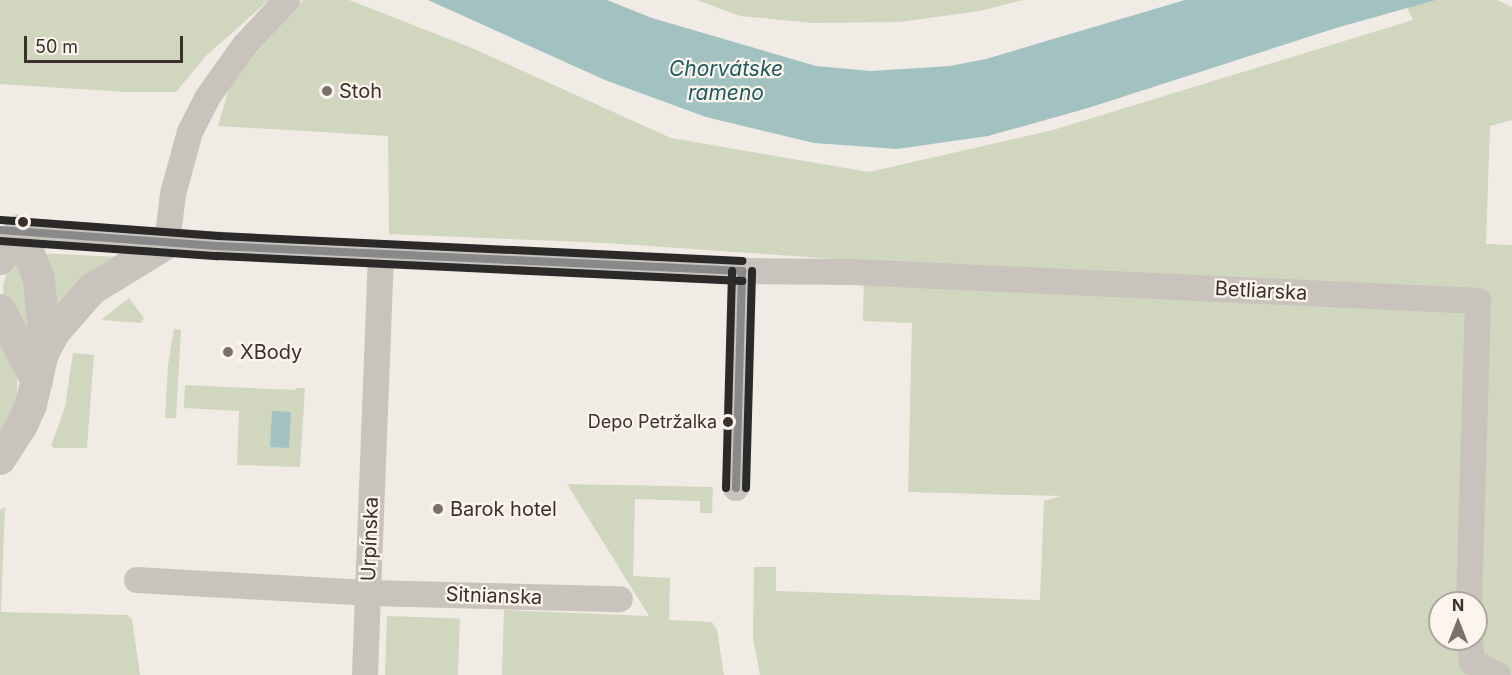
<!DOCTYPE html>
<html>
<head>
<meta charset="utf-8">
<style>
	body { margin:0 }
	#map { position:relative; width:1512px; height:675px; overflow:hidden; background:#f0ebe5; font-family:Inter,sans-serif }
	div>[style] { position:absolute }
	.green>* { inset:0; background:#d1d6bf; transform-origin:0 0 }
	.water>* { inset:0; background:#a1c2c1; transform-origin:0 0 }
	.minor>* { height:26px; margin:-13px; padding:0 13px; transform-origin:13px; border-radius:13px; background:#c9c3be }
	.tertiary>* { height:32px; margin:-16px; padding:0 16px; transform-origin:16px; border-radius:16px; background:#c9c3be }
	.bus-1>* { height:8px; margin:-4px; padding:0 4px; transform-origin:4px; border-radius:4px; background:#898989 }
	.bus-2>* { height:8px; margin:-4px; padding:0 4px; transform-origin:4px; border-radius:4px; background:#2b2a29 }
	.bus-3>* { height:8px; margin:-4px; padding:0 4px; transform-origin:4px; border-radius:4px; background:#2b2a29 }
	.dots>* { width:16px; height:16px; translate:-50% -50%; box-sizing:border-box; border:3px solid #fbf5ee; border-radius:50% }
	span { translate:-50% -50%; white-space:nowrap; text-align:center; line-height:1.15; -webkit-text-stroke:4.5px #fbf5ee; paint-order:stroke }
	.bus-label { font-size:18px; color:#3b302b }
	.right { translate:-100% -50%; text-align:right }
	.poi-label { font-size:20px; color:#3b302b }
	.left { translate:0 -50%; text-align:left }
	.street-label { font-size:20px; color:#3b302b }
	.water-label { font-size:21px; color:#1f5a5e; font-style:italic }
	.north { position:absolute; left:1428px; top:591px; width:60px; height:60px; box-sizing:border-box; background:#fbf5ee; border:2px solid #aea6a0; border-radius:50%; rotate:0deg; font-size:16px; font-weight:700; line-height:24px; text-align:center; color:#3b302b }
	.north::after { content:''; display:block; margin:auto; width:21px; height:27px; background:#7a716c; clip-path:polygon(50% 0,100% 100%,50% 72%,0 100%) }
	.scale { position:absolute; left:24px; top:36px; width:159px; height:27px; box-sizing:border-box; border:3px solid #3b302b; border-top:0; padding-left:8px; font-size:18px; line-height:21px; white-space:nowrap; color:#3b302b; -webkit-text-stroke:4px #fbf5ee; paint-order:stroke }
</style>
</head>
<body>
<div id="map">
	<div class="green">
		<div style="clip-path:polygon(0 0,269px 0,206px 56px,176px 92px,126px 92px,0 84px)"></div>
		<div style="clip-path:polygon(evenodd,303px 0,349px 0,472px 48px,671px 138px,869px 172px,1053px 130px,1413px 20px,1407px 7px,1436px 0,1497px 0,1512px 7px,1512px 120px,1490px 126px,1486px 244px,1512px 245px,1512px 675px,760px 675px,753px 638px,754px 567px,776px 567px,776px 591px,1040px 600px,1044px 501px,1061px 496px,908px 492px,912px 323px,863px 321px,864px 261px,607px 243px,389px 234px,388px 136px,218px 126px,231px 81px,303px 0,1440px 603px,1476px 603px,1476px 639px,1440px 639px,1440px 603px)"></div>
		<div style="clip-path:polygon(697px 0,1023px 0,980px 11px,899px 22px,813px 23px,740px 16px)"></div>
		<div style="clip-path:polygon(38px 253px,119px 257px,49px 324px)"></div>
		<div style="clip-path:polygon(12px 255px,29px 273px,36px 357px,4px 304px,3px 285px)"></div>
		<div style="clip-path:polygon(129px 298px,144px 318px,141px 323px,101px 320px)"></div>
		<div style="clip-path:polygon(174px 329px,181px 330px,176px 418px,165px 418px,168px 365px)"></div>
		<div style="clip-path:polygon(0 330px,18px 357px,17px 399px,0 441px)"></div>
		<div style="clip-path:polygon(73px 353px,94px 355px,87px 448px,55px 448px,51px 446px,65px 407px)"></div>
		<div style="clip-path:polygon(185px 385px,295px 390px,296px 388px,305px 388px,300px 467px,237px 465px,239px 411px,184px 408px)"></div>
		<div style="clip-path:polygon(567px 484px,713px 487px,712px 513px,700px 513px,700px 501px,635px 499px,633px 576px,670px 578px,669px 620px,712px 622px,717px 630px,724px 675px,502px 675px,504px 610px,649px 616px)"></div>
		<div style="clip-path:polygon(5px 507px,1px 612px,127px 615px,132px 619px,140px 675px,0 675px,0 510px)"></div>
		<div style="left:387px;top:616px;width:73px;height:59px;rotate:2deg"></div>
	</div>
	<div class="water">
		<div style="clip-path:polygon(428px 0,607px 0,652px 18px,816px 66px,871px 71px,950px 66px,986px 59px,1185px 0,1436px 0,1336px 28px,1088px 108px,988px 136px,897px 149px,814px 143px,706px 117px,605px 80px)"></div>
		<div style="left:272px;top:411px;width:19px;height:36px;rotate:3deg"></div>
	</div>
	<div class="minor">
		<div style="left:20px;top:231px;width:278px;rotate:3.9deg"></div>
		<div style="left:297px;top:250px;width:445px;rotate:2.7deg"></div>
		<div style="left:742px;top:271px;width:110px;rotate:0.5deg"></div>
		<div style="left:852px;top:272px;width:627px;rotate:2.65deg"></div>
		<div style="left:1478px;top:301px;width:302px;rotate:91.7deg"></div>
		<div style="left:167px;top:243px;width:49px;rotate:-83deg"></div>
		<div style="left:173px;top:194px;width:64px;rotate:-74.7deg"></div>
		<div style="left:190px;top:132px;width:38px;rotate:-63deg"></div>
		<div style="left:207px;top:98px;width:65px;rotate:-54.4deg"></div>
		<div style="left:245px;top:45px;width:62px;rotate:-47deg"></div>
		<div style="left:736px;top:488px;width:217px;rotate:-88.4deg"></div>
		<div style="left:137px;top:580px;width:231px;rotate:3.2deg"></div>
		<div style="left:368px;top:593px;width:339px;rotate:-87.8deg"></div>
		<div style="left:1470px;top:639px;width:23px;rotate:85deg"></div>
		<div style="left:1472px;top:662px;width:29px;rotate:27deg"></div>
		<div style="left:365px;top:675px;width:82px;rotate:-87.9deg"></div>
		<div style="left:368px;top:593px;width:252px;rotate:1.4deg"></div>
	</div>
	<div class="tertiary">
		<div style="left:0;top:259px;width:34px;rotate:-54deg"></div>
		<div style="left:0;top:310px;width:80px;rotate:62.5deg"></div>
		<div style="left:43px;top:353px;width:26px;rotate:-61deg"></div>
		<div style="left:56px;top:330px;width:55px;rotate:-48.7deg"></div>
		<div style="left:92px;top:289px;width:88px;rotate:-31.5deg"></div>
		<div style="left:0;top:459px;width:40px;rotate:-57.1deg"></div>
		<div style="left:22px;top:425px;width:22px;rotate:-66deg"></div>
		<div style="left:31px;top:405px;width:53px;rotate:-77deg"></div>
		<div style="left:43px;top:353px;width:30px;rotate:-90deg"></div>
		<div style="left:43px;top:323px;width:44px;rotate:-95.2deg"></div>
		<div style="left:39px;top:279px;width:52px;rotate:-111.6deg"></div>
	</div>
	<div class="bus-1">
		<div style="left:0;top:230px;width:218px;rotate:4.2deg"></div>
		<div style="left:217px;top:246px;width:526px;rotate:2.73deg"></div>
		<div style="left:736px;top:488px;width:217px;rotate:-88.4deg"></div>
	</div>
	<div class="bus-2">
		<div style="left:0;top:241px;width:218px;rotate:4deg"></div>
		<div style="left:217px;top:256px;width:526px;rotate:2.73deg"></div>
		<div style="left:746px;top:488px;width:217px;rotate:-88.4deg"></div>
	</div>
	<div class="bus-3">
		<div style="left:1px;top:220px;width:218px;rotate:4.2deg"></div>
		<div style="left:218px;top:236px;width:525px;rotate:2.73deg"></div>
		<div style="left:726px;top:488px;width:217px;rotate:-88.4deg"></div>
	</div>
	<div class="dots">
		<div style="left:327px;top:91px;background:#7a716c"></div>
		<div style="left:23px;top:222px;background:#3b302b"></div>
		<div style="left:228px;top:352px;background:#7a716c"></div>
		<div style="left:728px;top:422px;background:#3b302b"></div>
		<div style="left:438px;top:509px;background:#7a716c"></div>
	</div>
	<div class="bus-label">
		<span class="right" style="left:717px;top:422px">Depo Petržalka</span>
	</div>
	<div class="poi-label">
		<span class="left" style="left:339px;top:91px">Stoh</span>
		<span class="left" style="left:240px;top:352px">XBody</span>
		<span class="left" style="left:450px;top:509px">Barok hotel</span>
	</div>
	<div class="street-label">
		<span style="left:1261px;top:291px;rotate:3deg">Betliarska</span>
		<span style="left:370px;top:539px;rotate:-88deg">Urpínska</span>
		<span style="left:494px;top:596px;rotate:2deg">Sitnianska</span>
	</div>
	<div class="water-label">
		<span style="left:726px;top:81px">Chorvátske<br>rameno</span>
	</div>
	<div class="north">N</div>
	<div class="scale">50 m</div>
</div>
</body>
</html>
